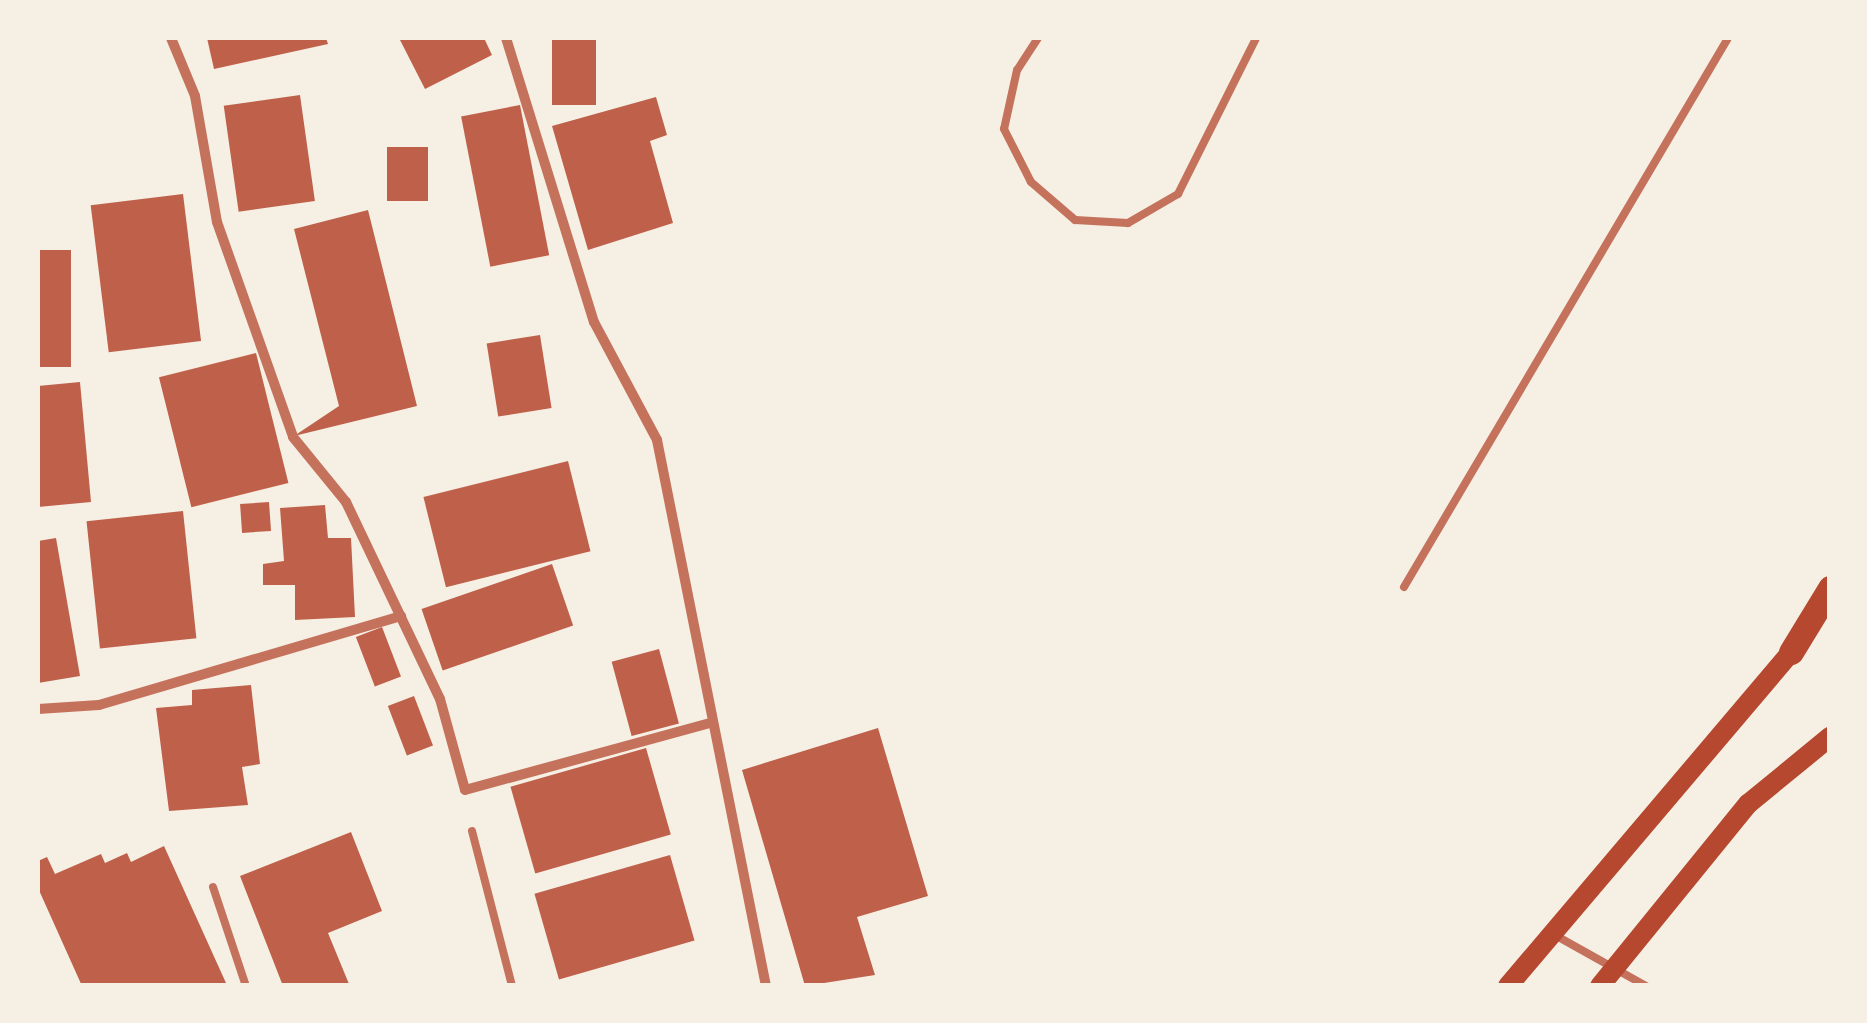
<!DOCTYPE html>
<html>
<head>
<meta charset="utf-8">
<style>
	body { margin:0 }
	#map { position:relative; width:1867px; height:1023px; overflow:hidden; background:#f6efe4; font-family:"IBM Plex Serif",serif }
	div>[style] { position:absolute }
	.building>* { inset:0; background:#bf614a; transform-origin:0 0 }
	.service>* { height:8px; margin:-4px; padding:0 4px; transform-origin:4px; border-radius:4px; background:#c5725c }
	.minor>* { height:10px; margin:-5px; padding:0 5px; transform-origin:5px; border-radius:5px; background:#c5725c }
	.secondary>* { height:20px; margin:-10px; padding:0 10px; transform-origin:10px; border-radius:10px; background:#b5482f }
	.primary>* { height:25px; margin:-12.5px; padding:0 12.5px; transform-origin:12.5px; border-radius:12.5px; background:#b5482f }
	span { translate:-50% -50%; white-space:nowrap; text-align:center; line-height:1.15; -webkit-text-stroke:10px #f6efe4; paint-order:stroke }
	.frame { position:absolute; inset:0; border:40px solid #f6efe4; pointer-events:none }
</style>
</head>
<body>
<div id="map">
	<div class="building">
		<div style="clip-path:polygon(207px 38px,326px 38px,328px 44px,214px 69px)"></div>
		<div style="clip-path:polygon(399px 38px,484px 38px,492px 55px,425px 89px)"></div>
		<div style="left:552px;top:38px;width:44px;height:67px"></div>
		<div style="left:300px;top:95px;width:107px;height:77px;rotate:82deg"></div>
		<div style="clip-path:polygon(656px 97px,667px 135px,650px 141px,673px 223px,588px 250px,552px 126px)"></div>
		<div style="left:520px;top:105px;width:153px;height:60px;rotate:79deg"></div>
		<div style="left:387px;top:147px;width:41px;height:54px"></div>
		<div style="left:183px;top:194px;width:148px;height:93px;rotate:83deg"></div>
		<div style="clip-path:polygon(368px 210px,417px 406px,294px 436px,339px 406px,294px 229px)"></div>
		<div style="left:38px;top:250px;width:33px;height:117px"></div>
		<div style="left:540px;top:335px;width:74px;height:54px;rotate:81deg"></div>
		<div style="left:256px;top:353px;width:134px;height:100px;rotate:76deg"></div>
		<div style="clip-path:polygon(80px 382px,91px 502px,38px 507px,38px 386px)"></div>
		<div style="left:568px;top:461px;width:93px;height:149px;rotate:76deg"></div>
		<div style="left:269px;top:502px;width:29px;height:29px;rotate:86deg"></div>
		<div style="clip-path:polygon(325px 505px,328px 538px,351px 538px,355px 617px,295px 620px,295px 585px,263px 585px,263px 564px,284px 561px,280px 508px)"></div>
		<div style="left:183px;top:511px;width:128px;height:97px;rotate:84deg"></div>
		<div style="clip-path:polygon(56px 538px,80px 676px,38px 683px,38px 541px)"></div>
		<div style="left:552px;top:564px;width:65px;height:138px;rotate:71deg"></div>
		<div style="left:382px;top:627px;width:53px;height:28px;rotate:69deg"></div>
		<div style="left:659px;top:649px;width:77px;height:49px;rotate:75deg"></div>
		<div style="clip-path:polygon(251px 685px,260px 764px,242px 767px,248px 805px,169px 811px,156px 708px,192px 705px,192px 690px)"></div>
		<div style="left:414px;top:696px;width:53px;height:28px;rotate:69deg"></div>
		<div style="clip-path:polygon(878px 728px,928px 896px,857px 917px,875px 975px,805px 986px,742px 770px)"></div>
		<div style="left:646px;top:748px;width:90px;height:141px;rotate:74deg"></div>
		<div style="clip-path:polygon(351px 832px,382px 911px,328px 933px,349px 984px,283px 986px,240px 876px)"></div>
		<div style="clip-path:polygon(164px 846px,226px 983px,82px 986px,38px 888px,38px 861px,47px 857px,55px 874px,101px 854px,105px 863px,127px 853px,131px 862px)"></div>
		<div style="left:670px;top:855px;width:89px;height:141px;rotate:74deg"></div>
	</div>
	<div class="service">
		<div style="left:1038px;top:38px;width:38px;rotate:123deg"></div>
		<div style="left:1017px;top:70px;width:60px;rotate:102.4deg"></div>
		<div style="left:1004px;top:129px;width:59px;rotate:63deg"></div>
		<div style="left:1031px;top:182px;width:58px;rotate:40.8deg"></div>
		<div style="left:1075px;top:220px;width:53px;rotate:3.2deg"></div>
		<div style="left:1128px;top:223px;width:58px;rotate:-30.1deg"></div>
		<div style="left:1178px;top:194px;width:174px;rotate:-63.4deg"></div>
		<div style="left:1404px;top:587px;width:637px;rotate:-59.45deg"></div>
		<div style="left:472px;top:831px;width:160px;rotate:75.5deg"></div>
		<div style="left:213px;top:887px;width:104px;rotate:71.6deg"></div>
		<div style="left:1553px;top:934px;width:107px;rotate:29.2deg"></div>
	</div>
	<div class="minor">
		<div style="left:171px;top:38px;width:63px;rotate:67.5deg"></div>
		<div style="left:195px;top:96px;width:128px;rotate:80.1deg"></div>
		<div style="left:217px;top:222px;width:228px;rotate:70.5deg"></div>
		<div style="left:293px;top:437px;width:84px;rotate:50.8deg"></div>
		<div style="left:346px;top:502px;width:218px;rotate:64.5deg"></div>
		<div style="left:440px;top:699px;width:94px;rotate:74.6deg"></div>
		<div style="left:465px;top:790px;width:254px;rotate:-15.3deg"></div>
		<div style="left:506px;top:38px;width:297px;rotate:72.8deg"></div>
		<div style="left:594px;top:322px;width:134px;rotate:61.9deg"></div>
		<div style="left:657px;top:440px;width:557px;rotate:78.71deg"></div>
		<div style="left:38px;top:709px;width:61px;rotate:-3.8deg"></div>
		<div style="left:99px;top:705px;width:315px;rotate:-16.4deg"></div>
	</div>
	<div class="secondary">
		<div style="left:1508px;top:986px;width:450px;rotate:-49.7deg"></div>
		<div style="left:1600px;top:986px;width:235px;rotate:-50.9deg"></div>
		<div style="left:1748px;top:804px;width:106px;rotate:-39.3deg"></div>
	</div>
	<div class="primary">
		<div style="left:1791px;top:652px;width:75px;rotate:-58.6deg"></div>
	</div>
	<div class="frame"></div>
</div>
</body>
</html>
